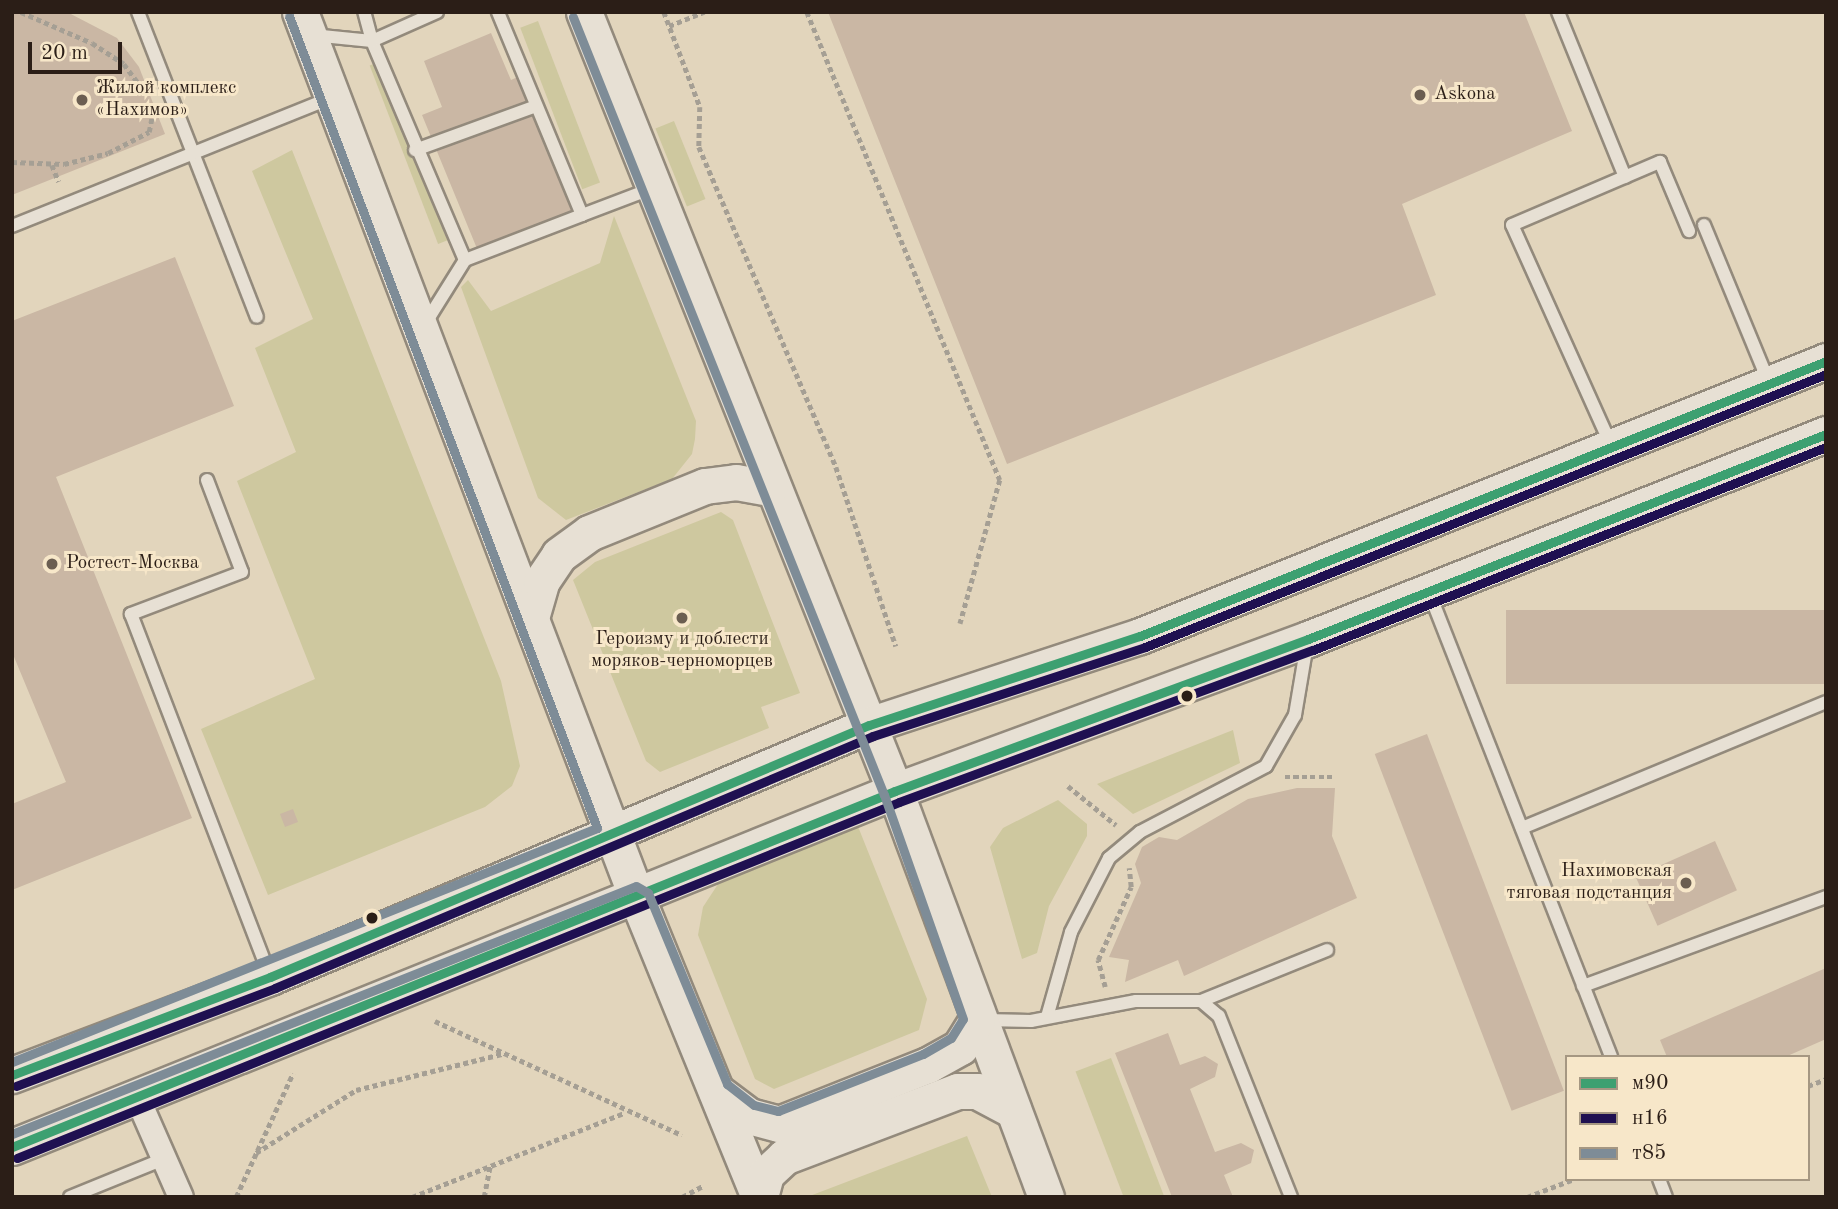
<!DOCTYPE html>
<html>
<head>
<meta charset="utf-8">
<style>
	body { margin:0 }
	#map { position:relative; width:1838px; height:1209px; overflow:hidden; background:#e2d5bc; font-family:"Old Standard TT",serif }
	div>[style] { position:absolute }
	.green>* { inset:0; background:#cec89f; transform-origin:0 0 }
	.building>* { inset:0; background:#cab7a4; transform-origin:0 0 }
	.path>* { height:4.5px; margin-top:-2.25px; transform-origin:0; background:repeating-linear-gradient(90deg,#a59f94 0 5px,transparent 0 8.5px) }
	.roads { filter:drop-shadow(2px 0 #938a7c) drop-shadow(-2px 0 #938a7c) drop-shadow(0 2px #938a7c) drop-shadow(0 -2px #938a7c) }
	.lane>* { height:12px; margin:-6px; padding:0 6px; transform-origin:6px; border-radius:6px; background:#e7e0d4 }
	.street>* { height:24px; margin:-12px; padding:0 12px; transform-origin:12px; border-radius:12px; background:#e7e0d4 }
	.secondary>* { height:35px; margin:-17.5px; padding:0 17.5px; transform-origin:17.5px; border-radius:17.5px; background:#e7e0d4 }
	.bus-1>* { height:9px; margin:-4.5px; padding:0 4.5px; transform-origin:4.5px; border-radius:4.5px; background:#3da071 }
	.bus-2>* { height:9px; margin:-4.5px; padding:0 4.5px; transform-origin:4.5px; border-radius:4.5px; background:#1f1051 }
	.bus-3>* { height:9px; margin:-4.5px; padding:0 4.5px; transform-origin:4.5px; border-radius:4.5px; background:#7e8c97 }
	.dots>* { width:19px; height:19px; translate:-50% -50%; box-sizing:border-box; border:4px solid #f7e7c9; border-radius:50% }
	span { translate:-50% -50%; white-space:nowrap; text-align:center; line-height:1.15; -webkit-text-stroke:6px #f7e7c9; paint-order:stroke }
	.poi-label { font-size:19px; color:#2b1e17 }
	.left { translate:0 -50%; text-align:left }
	.right { translate:-100% -50%; text-align:right }
	.frame { position:absolute; inset:0; border:14px solid #2b1e17; pointer-events:none }
	.legend { position:absolute; left:1565px; top:1055px; width:245px; height:126px; box-sizing:border-box; background:#f7e7c9; border:2px solid #a59782; margin:0; padding:9px 12px; list-style:none; font-size:21px; color:#2b1e17 }
	.legend li { display:flex; align-items:center; gap:14px; height:35px }
	.legend b { width:35px; border:2px solid #a59782 }
	.scale { position:absolute; left:28px; top:42px; width:94px; height:32px; box-sizing:border-box; border:4px solid #2b1e17; border-top:0; padding-left:9px; font-size:21px; line-height:24px; white-space:nowrap; color:#2b1e17; -webkit-text-stroke:5px #f7e7c9; paint-order:stroke }
</style>
</head>
<body>
<div id="map">
	<div class="green">
		<div style="left:538px;top:21px;width:173px;height:19px;rotate:69deg"></div>
		<div style="left:379px;top:62px;width:191px;height:10px;rotate:69deg"></div>
		<div style="left:674px;top:121px;width:84px;height:20px;rotate:68deg"></div>
		<div style="clip-path:polygon(292px 150px,501px 681px,520px 766px,512px 786px,485px 807px,268px 895px,201px 729px,315px 679px,237px 481px,296px 452px,255px 348px,313px 319px,252px 171px)"></div>
		<div style="clip-path:polygon(614px 216px,696px 421px,695px 439px,692px 454px,672px 479px,566px 520px,538px 498px,461px 287px,468px 280px,491px 311px,600px 263px)"></div>
		<div style="clip-path:polygon(721px 512px,733px 520px,800px 693px,761px 707px,769px 728px,660px 772px,646px 761px,573px 580px,595px 562px)"></div>
		<div style="clip-path:polygon(1233px 730px,1240px 763px,1133px 814px,1097px 784px)"></div>
		<div style="clip-path:polygon(1058px 800px,1087px 824px,1087px 836px,1049px 906px,1037px 953px,1022px 959px,990px 847px,1003px 828px)"></div>
		<div style="clip-path:polygon(857px 824px,927px 999px,919px 1030px,774px 1089px,755px 1079px,698px 935px,703px 907px,722px 878px)"></div>
		<div style="left:1111px;top:1058px;width:149px;height:38px;rotate:69deg"></div>
		<div style="clip-path:polygon(967px 1136px,992px 1197px,807px 1197px)"></div>
	</div>
	<div class="building">
		<div style="clip-path:polygon(12px 12px,67px 12px,117px 38px,139px 67px,165px 134px,12px 195px)"></div>
		<div style="clip-path:polygon(828px 12px,1524px 12px,1572px 131px,1402px 204px,1436px 295px,1007px 464px)"></div>
		<div style="clip-path:polygon(491px 33px,511px 80px,520px 76px,576px 210px,478px 251px,422px 115px,442px 107px,424px 61px)"></div>
		<div style="clip-path:polygon(175px 257px,234px 406px,56px 477px,192px 818px,12px 890px,12px 804px,66px 782px,12px 652px,12px 321px)"></div>
		<div style="left:1826px;top:610px;width:74px;height:320px;rotate:90deg"></div>
		<div style="left:1427px;top:734px;width:382px;height:56px;rotate:69deg"></div>
		<div style="clip-path:polygon(1297px 788px,1335px 788px,1332px 836px,1357px 898px,1184px 976px,1178px 960px,1125px 982px,1129px 960px,1109px 957px,1141px 883px,1135px 864px,1142px 847px,1159px 837px,1177px 840px,1248px 799px)"></div>
		<div style="left:293px;top:809px;width:14px;height:14px;rotate:69deg"></div>
		<div style="left:1715px;top:841px;width:54px;height:87px;rotate:66deg"></div>
		<div style="clip-path:polygon(1826px 968px,1826px 1039px,1785px 1057px,1667px 1057px,1660px 1040px)"></div>
		<div style="clip-path:polygon(1168px 1033px,1180px 1065px,1205px 1056px,1218px 1064px,1215px 1077px,1190px 1089px,1215px 1152px,1241px 1143px,1254px 1150px,1251px 1163px,1224px 1175px,1233px 1197px,1172px 1197px,1115px 1053px)"></div>
	</div>
	<div class="path">
		<div style="left:21px;top:12px;width:77px;rotate:23.6deg"></div>
		<div style="left:92px;top:43px;width:38px;rotate:33deg"></div>
		<div style="left:124px;top:64px;width:26px;rotate:53deg"></div>
		<div style="left:664px;top:12px;width:102px;rotate:69.2deg"></div>
		<div style="left:700px;top:107px;width:40px;rotate:91.4deg"></div>
		<div style="left:699px;top:147px;width:348px;rotate:66.8deg"></div>
		<div style="left:836px;top:467px;width:189px;rotate:71.5deg"></div>
		<div style="left:807px;top:12px;width:506px;rotate:67.59deg"></div>
		<div style="left:1000px;top:480px;width:149px;rotate:105.5deg"></div>
		<div style="left:669px;top:26px;width:38px;rotate:-22deg"></div>
		<div style="left:12px;top:162px;width:52px;rotate:2.2deg"></div>
		<div style="left:64px;top:164px;width:45px;rotate:-14deg"></div>
		<div style="left:108px;top:153px;width:46px;rotate:-27.1deg"></div>
		<div style="left:149px;top:132px;width:16px;rotate:-79deg"></div>
		<div style="left:52px;top:165px;width:18px;rotate:68deg"></div>
		<div style="left:1285px;top:777px;width:48px"></div>
		<div style="left:1068px;top:786px;width:62px;rotate:39.1deg"></div>
		<div style="left:1105px;top:987px;width:28px;rotate:-105deg"></div>
		<div style="left:1098px;top:960px;width:80px;rotate:-65.7deg"></div>
		<div style="left:1131px;top:887px;width:19px;rotate:-96deg"></div>
		<div style="left:435px;top:1021px;width:272px;rotate:24.8deg"></div>
		<div style="left:1808px;top:1086px;width:19px;rotate:-21deg"></div>
		<div style="left:256px;top:1153px;width:118px;rotate:-32.2deg"></div>
		<div style="left:356px;top:1090px;width:150px;rotate:-13.9deg"></div>
		<div style="left:236px;top:1197px;width:136px;rotate:-65.3deg"></div>
		<div style="left:412px;top:1197px;width:228px;rotate:-21.6deg"></div>
		<div style="left:484px;top:1197px;width:32px;rotate:-79deg"></div>
		<div style="left:682px;top:1197px;width:24px;rotate:-28deg"></div>
		<div style="left:1527px;top:1197px;width:50px;rotate:-21deg"></div>
	</div>
	<div class="roads">
		<div class="lane">
			<div style="left:138px;top:12px;width:327px;rotate:68.7deg"></div>
			<div style="left:437px;top:12px;width:71px;rotate:156deg"></div>
			<div style="left:372px;top:41px;width:238px;rotate:67deg"></div>
			<div style="left:1558px;top:12px;width:178px;rotate:67.9deg"></div>
			<div style="left:312px;top:35px;width:60px;rotate:5.7deg"></div>
			<div style="left:372px;top:41px;width:30px;rotate:-105deg"></div>
			<div style="left:415px;top:150px;width:127px;rotate:-19.9deg"></div>
			<div style="left:582px;top:215px;width:76px;rotate:-20.8deg"></div>
			<div style="left:1704px;top:225px;width:171px;rotate:67.6deg"></div>
			<div style="left:12px;top:226px;width:343px;rotate:-21.9deg"></div>
			<div style="left:425px;top:324px;width:75px;rotate:-58deg"></div>
			<div style="left:465px;top:260px;width:125px;rotate:-21deg"></div>
			<div style="left:582px;top:215px;width:220px;rotate:-112.5deg"></div>
			<div style="left:1611px;top:445px;width:241px;rotate:-114.2deg"></div>
			<div style="left:1512px;top:225px;width:161px;rotate:-23.1deg"></div>
			<div style="left:1660px;top:162px;width:75px;rotate:67.2deg"></div>
			<div style="left:207px;top:480px;width:98px;rotate:69.2deg"></div>
			<div style="left:242px;top:572px;width:119px;rotate:159.3deg"></div>
			<div style="left:131px;top:614px;width:385px;rotate:69deg"></div>
			<div style="left:1429px;top:592px;width:499px;rotate:68.6deg"></div>
			<div style="left:1522px;top:828px;width:329px;rotate:-22.5deg"></div>
			<div style="left:1583px;top:986px;width:259px;rotate:-20.1deg"></div>
			<div style="left:1201px;top:1001px;width:136px;rotate:-22deg"></div>
			<div style="left:1047px;top:1017px;width:88px;rotate:-74.2deg"></div>
			<div style="left:1071px;top:932px;width:83px;rotate:-62.8deg"></div>
			<div style="left:1109px;top:858px;width:40px;rotate:-40deg"></div>
			<div style="left:1140px;top:832px;width:142px;rotate:-27.6deg"></div>
			<div style="left:1266px;top:766px;width:59px;rotate:-60.4deg"></div>
			<div style="left:1295px;top:715px;width:72px;rotate:-80.4deg"></div>
			<div style="left:985px;top:1020px;width:46px;rotate:1.2deg"></div>
			<div style="left:1031px;top:1021px;width:107px;rotate:-10.8deg"></div>
			<div style="left:1136px;top:1001px;width:65px"></div>
			<div style="left:1201px;top:1001px;width:23px;rotate:40deg"></div>
			<div style="left:1219px;top:1016px;width:195px;rotate:68.3deg"></div>
			<div style="left:1659px;top:1179px;width:19px;rotate:69deg"></div>
			<div style="left:70px;top:1197px;width:104px;rotate:-22.1deg"></div>
		</div>
		<div class="street">
			<div style="left:137px;top:1097px;width:109px;rotate:66.3deg"></div>
		</div>
		<div class="secondary">
			<div style="left:300px;top:12px;width:948px;rotate:69.18deg"></div>
			<div style="left:637px;top:898px;width:323px;rotate:67.8deg"></div>
			<div style="left:584px;top:12px;width:839px;rotate:68.24deg"></div>
			<div style="left:895px;top:791px;width:433px;rotate:69.6deg"></div>
			<div style="left:531px;top:618px;width:37px;rotate:-74deg"></div>
			<div style="left:541px;top:582px;width:32px;rotate:-56deg"></div>
			<div style="left:559px;top:555px;width:37px;rotate:-36deg"></div>
			<div style="left:589px;top:533px;width:125px;rotate:-22.1deg"></div>
			<div style="left:705px;top:486px;width:31px;rotate:-7deg"></div>
			<div style="left:736px;top:482px;width:34px;rotate:10deg"></div>
			<div style="left:12px;top:1075px;width:276px;rotate:-20.8deg"></div>
			<div style="left:270px;top:977px;width:650px;rotate:-22.82deg"></div>
			<div style="left:869px;top:725px;width:285px;rotate:-18.2deg"></div>
			<div style="left:1140px;top:636px;width:739px;rotate:-21.84deg"></div>
			<div style="left:717px;top:1092px;width:40px;rotate:37deg"></div>
			<div style="left:749px;top:1116px;width:31px;rotate:15deg"></div>
			<div style="left:779px;top:1124px;width:160px;rotate:-21.6deg"></div>
			<div style="left:928px;top:1065px;width:37px;rotate:-29deg"></div>
			<div style="left:960px;top:1047px;width:32px;rotate:-58deg"></div>
			<div style="left:12px;top:1147px;width:952px;rotate:-21.96deg"></div>
			<div style="left:895px;top:791px;width:440px;rotate:-20.2deg"></div>
			<div style="left:1308px;top:639px;width:557px;rotate:-21.59deg"></div>
			<div style="left:760px;top:1197px;width:24px;rotate:-75deg"></div>
			<div style="left:766px;top:1174px;width:25px;rotate:-43deg"></div>
			<div style="left:784px;top:1157px;width:186px;rotate:-20.8deg"></div>
			<div style="left:958px;top:1091px;width:19px"></div>
			<div style="left:977px;top:1091px;width:40px;rotate:28deg"></div>
		</div>
	</div>
	<div class="bus-1">
		<div style="left:12px;top:1075px;width:276px;rotate:-20.8deg"></div>
		<div style="left:270px;top:977px;width:650px;rotate:-22.82deg"></div>
		<div style="left:869px;top:725px;width:285px;rotate:-18.2deg"></div>
		<div style="left:1140px;top:636px;width:739px;rotate:-21.84deg"></div>
		<div style="left:12px;top:1147px;width:952px;rotate:-21.96deg"></div>
		<div style="left:895px;top:791px;width:440px;rotate:-20.2deg"></div>
		<div style="left:1308px;top:639px;width:557px;rotate:-21.59deg"></div>
	</div>
	<div class="bus-2">
		<div style="left:16px;top:1086px;width:277px;rotate:-20.7deg"></div>
		<div style="left:275px;top:988px;width:649px;rotate:-22.85deg"></div>
		<div style="left:873px;top:736px;width:286px;rotate:-18.1deg"></div>
		<div style="left:1145px;top:647px;width:734px;rotate:-21.84deg"></div>
		<div style="left:17px;top:1158px;width:951px;rotate:-21.98deg"></div>
		<div style="left:899px;top:802px;width:441px;rotate:-20.2deg"></div>
		<div style="left:1313px;top:650px;width:552px;rotate:-21.59deg"></div>
	</div>
	<div class="bus-3">
		<div style="left:12px;top:1062px;width:630px;rotate:-21.8deg"></div>
		<div style="left:597px;top:828px;width:868px;rotate:-110.77deg"></div>
		<div style="left:12px;top:1134px;width:671px;rotate:-21.67deg"></div>
		<div style="left:636px;top:886px;width:14px;rotate:30deg"></div>
		<div style="left:648px;top:893px;width:207px;rotate:67.5deg"></div>
		<div style="left:727px;top:1084px;width:34px;rotate:38deg"></div>
		<div style="left:754px;top:1105px;width:25px;rotate:14deg"></div>
		<div style="left:778px;top:1111px;width:156px;rotate:-21.5deg"></div>
		<div style="left:923px;top:1054px;width:32px;rotate:-30deg"></div>
		<div style="left:951px;top:1038px;width:22px;rotate:-58deg"></div>
		<div style="left:963px;top:1019px;width:238px;rotate:-109.4deg"></div>
		<div style="left:884px;top:795px;width:838px;rotate:-111.79deg"></div>
	</div>
	<div class="dots">
		<div style="left:1420px;top:95px;background:#6b5e51"></div>
		<div style="left:82px;top:100px;background:#6b5e51"></div>
		<div style="left:52px;top:564px;background:#6b5e51"></div>
		<div style="left:682px;top:618px;background:#6b5e51"></div>
		<div style="left:1187px;top:696px;background:#2b1e17"></div>
		<div style="left:1686px;top:883px;background:#6b5e51"></div>
		<div style="left:372px;top:918px;background:#2b1e17"></div>
	</div>
	<div class="poi-label">
		<span class="left" style="left:96px;top:100px">Жилой комплекс<br>«Нахимов»</span>
		<span class="left" style="left:1434px;top:95px">Askona</span>
		<span class="left" style="left:66px;top:564px">Ростест-Москва</span>
		<span style="left:682px;top:651px">Героизму и доблести<br>моряков-черноморцев</span>
		<span class="right" style="left:1672px;top:883px">Нахимовская<br>тяговая подстанция</span>
	</div>
	<div class="frame"></div>
	<ul class="legend">
	<li><b style="height:9px;background:#3da071"></b>м90</li>
	<li><b style="height:9px;background:#1f1051"></b>н16</li>
	<li><b style="height:9px;background:#7e8c97"></b>т85</li>
	</ul>
	<div class="scale">20 m</div>
</div>
</body>
</html>
